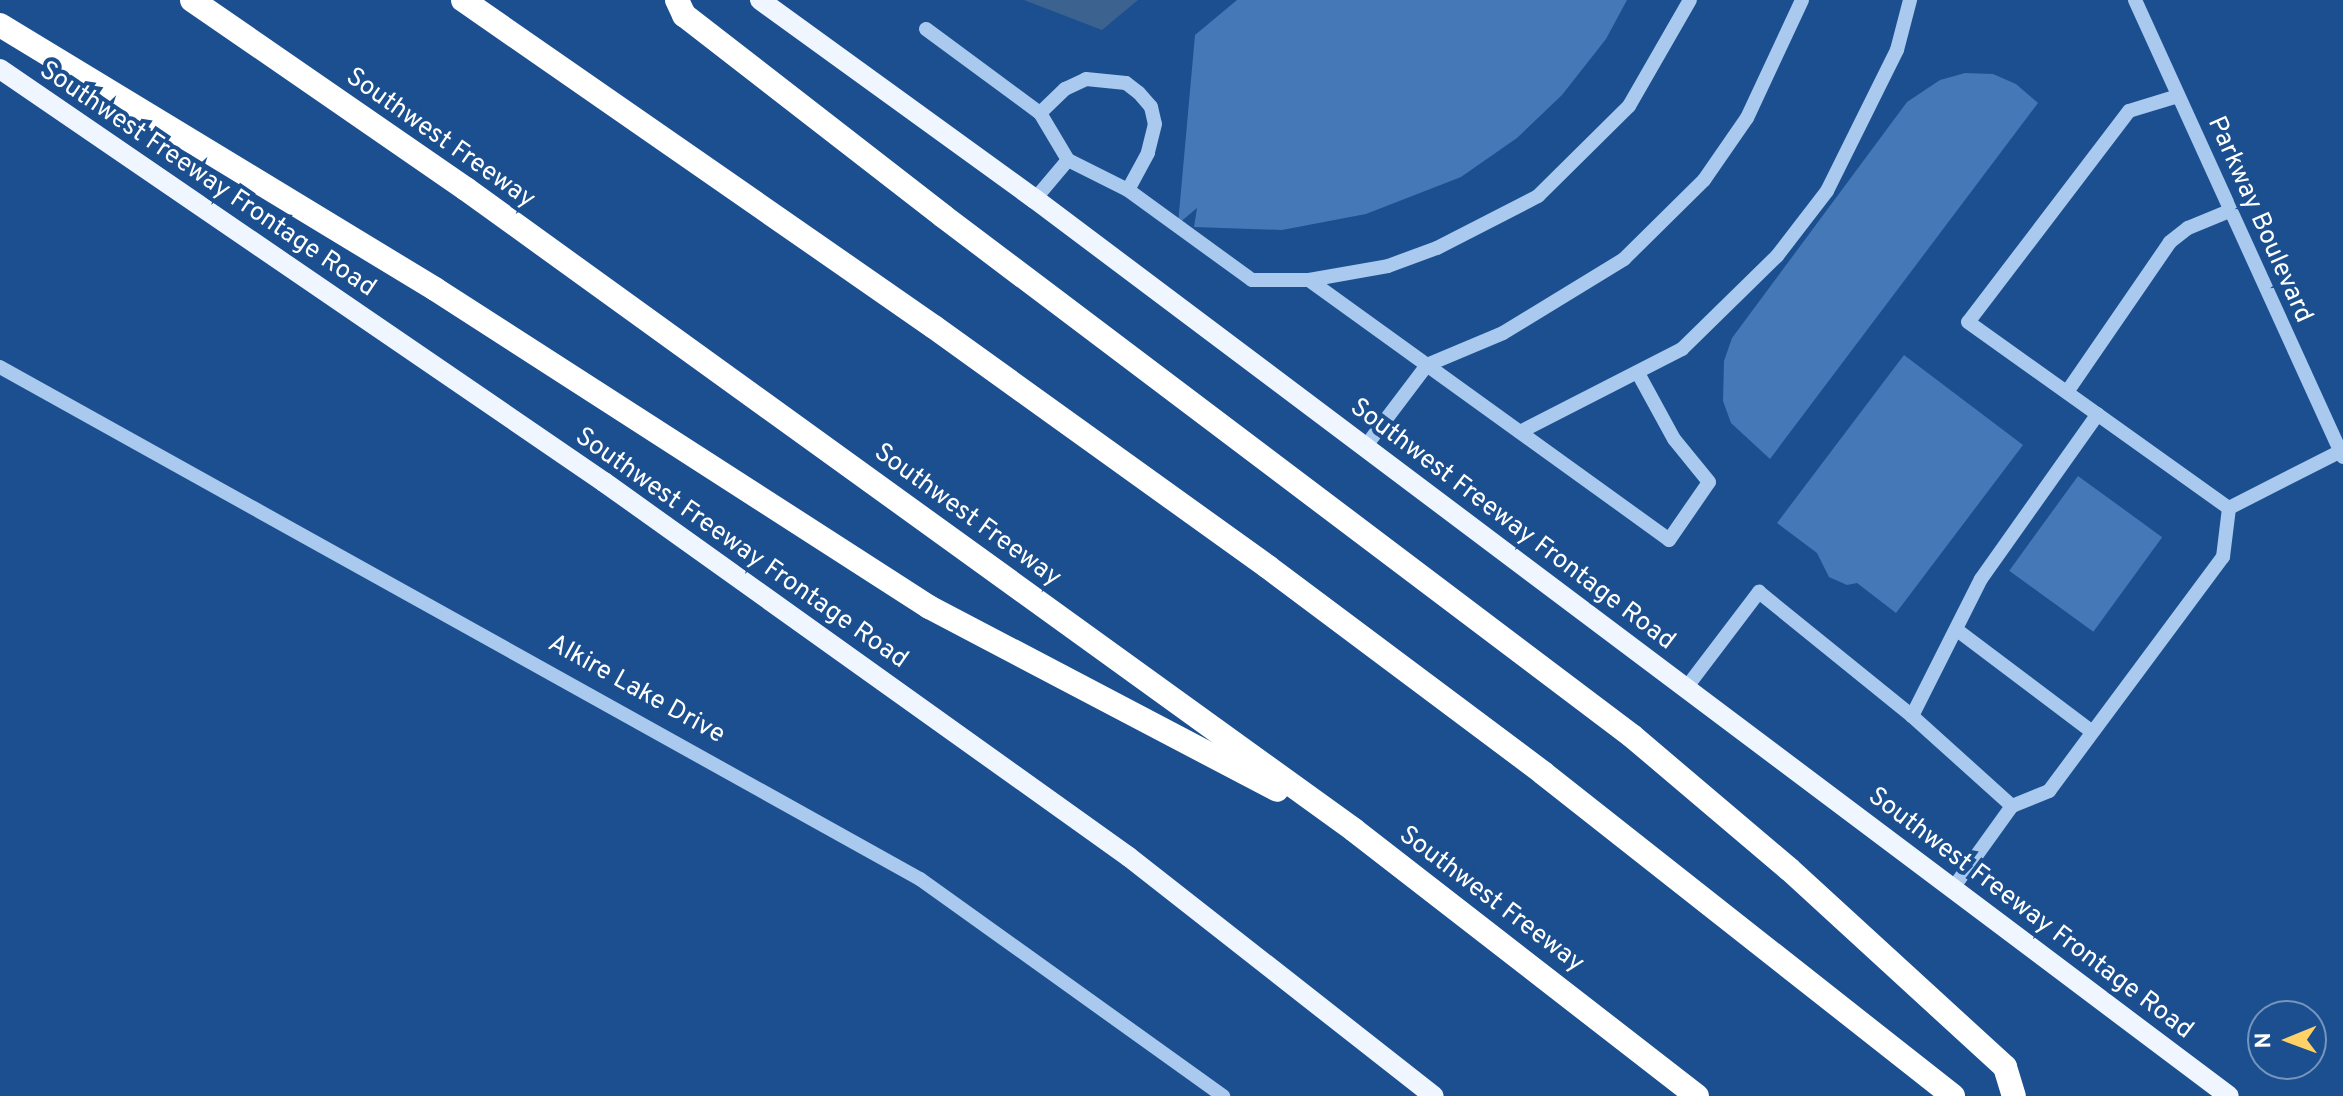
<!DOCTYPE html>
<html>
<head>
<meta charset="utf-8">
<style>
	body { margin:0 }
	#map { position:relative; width:2343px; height:1096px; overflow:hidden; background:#1b4f8f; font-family:Overpass,sans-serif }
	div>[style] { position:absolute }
	.water>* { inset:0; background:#3c6290 }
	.building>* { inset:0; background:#4478b7; transform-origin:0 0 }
	.minor>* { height:14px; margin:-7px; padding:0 7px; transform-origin:7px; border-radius:7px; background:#a9c9ee }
	.major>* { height:20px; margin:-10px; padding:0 10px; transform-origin:10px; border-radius:10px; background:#f0f6ff }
	.highway>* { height:24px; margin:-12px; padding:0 12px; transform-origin:12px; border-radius:12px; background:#fff }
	span { translate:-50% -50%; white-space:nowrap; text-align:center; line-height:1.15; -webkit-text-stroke:8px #1b4f8f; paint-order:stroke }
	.street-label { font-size:26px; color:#fff }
	.north { position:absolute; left:2247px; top:1000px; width:80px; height:80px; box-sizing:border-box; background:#1b4f8f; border:2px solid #7695bc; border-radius:50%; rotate:269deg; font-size:22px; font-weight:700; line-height:32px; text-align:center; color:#fff }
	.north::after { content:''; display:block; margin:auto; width:28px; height:36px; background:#ffd166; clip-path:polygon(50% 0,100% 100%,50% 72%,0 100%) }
</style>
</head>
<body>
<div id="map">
	<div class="water">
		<div style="clip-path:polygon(1024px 0,1138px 0,1102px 30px)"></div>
	</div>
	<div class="building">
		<div style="clip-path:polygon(1237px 0,1627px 0,1606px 39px,1562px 95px,1517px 138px,1461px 177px,1366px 214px,1282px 230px,1194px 227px,1197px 208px,1178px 224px,1195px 35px)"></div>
		<div style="clip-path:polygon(1965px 73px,1993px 74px,2016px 84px,2038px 103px,1770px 459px,1731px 423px,1723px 401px,1724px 361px,1732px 338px,1907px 102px,1940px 80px)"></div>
		<div style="clip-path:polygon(1904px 355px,2023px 445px,1896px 613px,1857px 583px,1847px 585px,1829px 577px,1817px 553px,1777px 523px)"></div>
		<div style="left:2078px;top:476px;width:104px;height:117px;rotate:36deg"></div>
	</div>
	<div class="minor">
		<div style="left:2135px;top:0;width:502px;rotate:65.53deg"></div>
		<div style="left:926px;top:29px;width:142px;rotate:36.4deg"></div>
		<div style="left:1040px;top:113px;width:55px;rotate:59.2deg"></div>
		<div style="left:2178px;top:96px;width:51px;rotate:163deg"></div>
		<div style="left:2129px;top:111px;width:265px;rotate:127.3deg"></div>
		<div style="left:1968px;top:322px;width:320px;rotate:35.5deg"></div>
		<div style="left:2229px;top:508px;width:123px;rotate:-27deg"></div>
		<div style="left:1040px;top:113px;width:35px;rotate:-44deg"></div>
		<div style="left:1065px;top:89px;width:23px;rotate:-25deg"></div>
		<div style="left:1086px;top:79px;width:40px;rotate:5.7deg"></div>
		<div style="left:1126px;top:83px;width:16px;rotate:38deg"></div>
		<div style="left:1139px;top:93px;width:18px;rotate:49deg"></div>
		<div style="left:1151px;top:107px;width:17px;rotate:77deg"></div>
		<div style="left:1155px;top:124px;width:30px;rotate:104deg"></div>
		<div style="left:1148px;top:153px;width:42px;rotate:118.4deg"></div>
		<div style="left:1035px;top:199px;width:51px;rotate:-49.8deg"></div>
		<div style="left:1068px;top:160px;width:67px;rotate:26.6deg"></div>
		<div style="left:1128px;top:190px;width:153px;rotate:36deg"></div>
		<div style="left:1252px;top:280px;width:57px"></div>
		<div style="left:1309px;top:280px;width:444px;rotate:35.8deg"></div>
		<div style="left:1669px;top:540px;width:70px;rotate:-55.4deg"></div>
		<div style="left:1709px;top:482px;width:55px;rotate:-129.1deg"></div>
		<div style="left:1674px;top:439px;width:73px;rotate:-118.7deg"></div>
		<div style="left:1309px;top:280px;width:80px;rotate:-10deg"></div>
		<div style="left:1388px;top:266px;width:52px;rotate:-20.2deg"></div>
		<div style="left:1437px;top:248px;width:114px;rotate:-27.2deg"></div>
		<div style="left:1538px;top:196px;width:128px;rotate:-44.7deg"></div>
		<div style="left:1629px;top:106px;width:122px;rotate:-60.1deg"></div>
		<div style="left:0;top:367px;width:1053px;rotate:29.1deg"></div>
		<div style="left:920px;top:879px;width:373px;rotate:35.6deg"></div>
		<div style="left:2067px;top:392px;width:182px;rotate:-55.5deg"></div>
		<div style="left:2170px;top:242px;width:23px;rotate:-38deg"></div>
		<div style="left:2188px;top:228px;width:44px;rotate:-22.5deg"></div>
		<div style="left:1520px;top:432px;width:182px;rotate:-27.1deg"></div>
		<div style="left:1682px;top:349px;width:133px;rotate:-44.4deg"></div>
		<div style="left:1777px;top:256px;width:82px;rotate:-52.4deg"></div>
		<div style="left:1827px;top:191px;width:157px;rotate:-63.6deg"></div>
		<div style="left:1897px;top:50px;width:52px;rotate:-75.4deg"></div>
		<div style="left:1365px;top:447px;width:103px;rotate:-52.9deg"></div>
		<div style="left:1427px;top:365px;width:82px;rotate:-22.8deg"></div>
		<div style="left:1503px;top:333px;width:142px;rotate:-31.4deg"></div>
		<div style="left:1624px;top:259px;width:112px;rotate:-44.6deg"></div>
		<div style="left:1704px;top:180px;width:75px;rotate:-55.3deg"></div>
		<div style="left:1747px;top:118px;width:130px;rotate:-65deg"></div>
		<div style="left:1957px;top:630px;width:168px;rotate:37deg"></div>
		<div style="left:1686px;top:688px;width:121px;rotate:-52.8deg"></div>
		<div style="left:1759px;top:592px;width:197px;rotate:39deg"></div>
		<div style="left:1912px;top:716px;width:135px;rotate:42deg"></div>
		<div style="left:2012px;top:806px;width:101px;rotate:125.7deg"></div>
		<div style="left:1912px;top:716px;width:153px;rotate:-63.3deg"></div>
		<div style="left:1981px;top:579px;width:202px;rotate:-54.7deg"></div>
		<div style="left:2012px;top:806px;width:40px;rotate:-22deg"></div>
		<div style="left:2049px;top:791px;width:292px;rotate:-53.4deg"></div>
		<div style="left:2223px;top:557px;width:49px;rotate:-83deg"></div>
	</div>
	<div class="major">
		<div style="left:760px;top:0;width:339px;rotate:35.9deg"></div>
		<div style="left:1035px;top:199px;width:1493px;rotate:36.92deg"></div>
		<div style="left:0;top:69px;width:732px;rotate:34.36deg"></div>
		<div style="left:604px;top:482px;width:645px;rotate:35.54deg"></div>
		<div style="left:1129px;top:857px;width:387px;rotate:38.1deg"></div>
	</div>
	<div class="highway">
		<div style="left:192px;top:0;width:333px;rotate:34.6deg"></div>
		<div style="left:466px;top:189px;width:1095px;rotate:35.82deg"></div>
		<div style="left:1354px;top:830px;width:434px;rotate:37.8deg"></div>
		<div style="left:463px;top:0;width:573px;rotate:34.77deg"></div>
		<div style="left:934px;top:327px;width:411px;rotate:35.7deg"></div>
		<div style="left:1268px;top:567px;width:344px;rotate:36.8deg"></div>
		<div style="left:1543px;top:773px;width:522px;rotate:38.23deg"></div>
		<div style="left:677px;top:0;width:17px;rotate:65deg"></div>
		<div style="left:684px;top:15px;width:328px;rotate:37.8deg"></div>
		<div style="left:943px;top:216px;width:863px;rotate:37.04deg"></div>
		<div style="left:1632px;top:736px;width:206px;rotate:40.3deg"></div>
		<div style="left:1789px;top:869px;width:293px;rotate:42.5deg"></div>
		<div style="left:2005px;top:1067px;width:30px;rotate:73deg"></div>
		<div style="left:0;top:25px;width:509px;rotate:31.25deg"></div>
		<div style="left:435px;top:289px;width:588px;rotate:32.77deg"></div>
		<div style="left:929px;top:607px;width:393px;rotate:27.7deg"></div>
	</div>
	<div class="street-label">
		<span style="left:440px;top:139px;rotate:35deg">Southwest Freeway</span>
		<span style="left:207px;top:180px;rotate:34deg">Southwest Freeway Frontage Road</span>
		<span style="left:2259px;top:220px;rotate:66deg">Parkway Boulevard</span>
		<span style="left:967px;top:516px;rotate:36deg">Southwest Freeway</span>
		<span style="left:1512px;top:525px;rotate:37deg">Southwest Freeway Frontage Road</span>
		<span style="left:741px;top:549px;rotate:35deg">Southwest Freeway Frontage Road</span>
		<span style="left:636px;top:690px;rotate:29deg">Alkire Lake Drive</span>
		<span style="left:1491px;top:900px;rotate:37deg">Southwest Freeway</span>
		<span style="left:2030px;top:914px;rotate:37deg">Southwest Freeway Frontage Road</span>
	</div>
	<div class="north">N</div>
</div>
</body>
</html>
